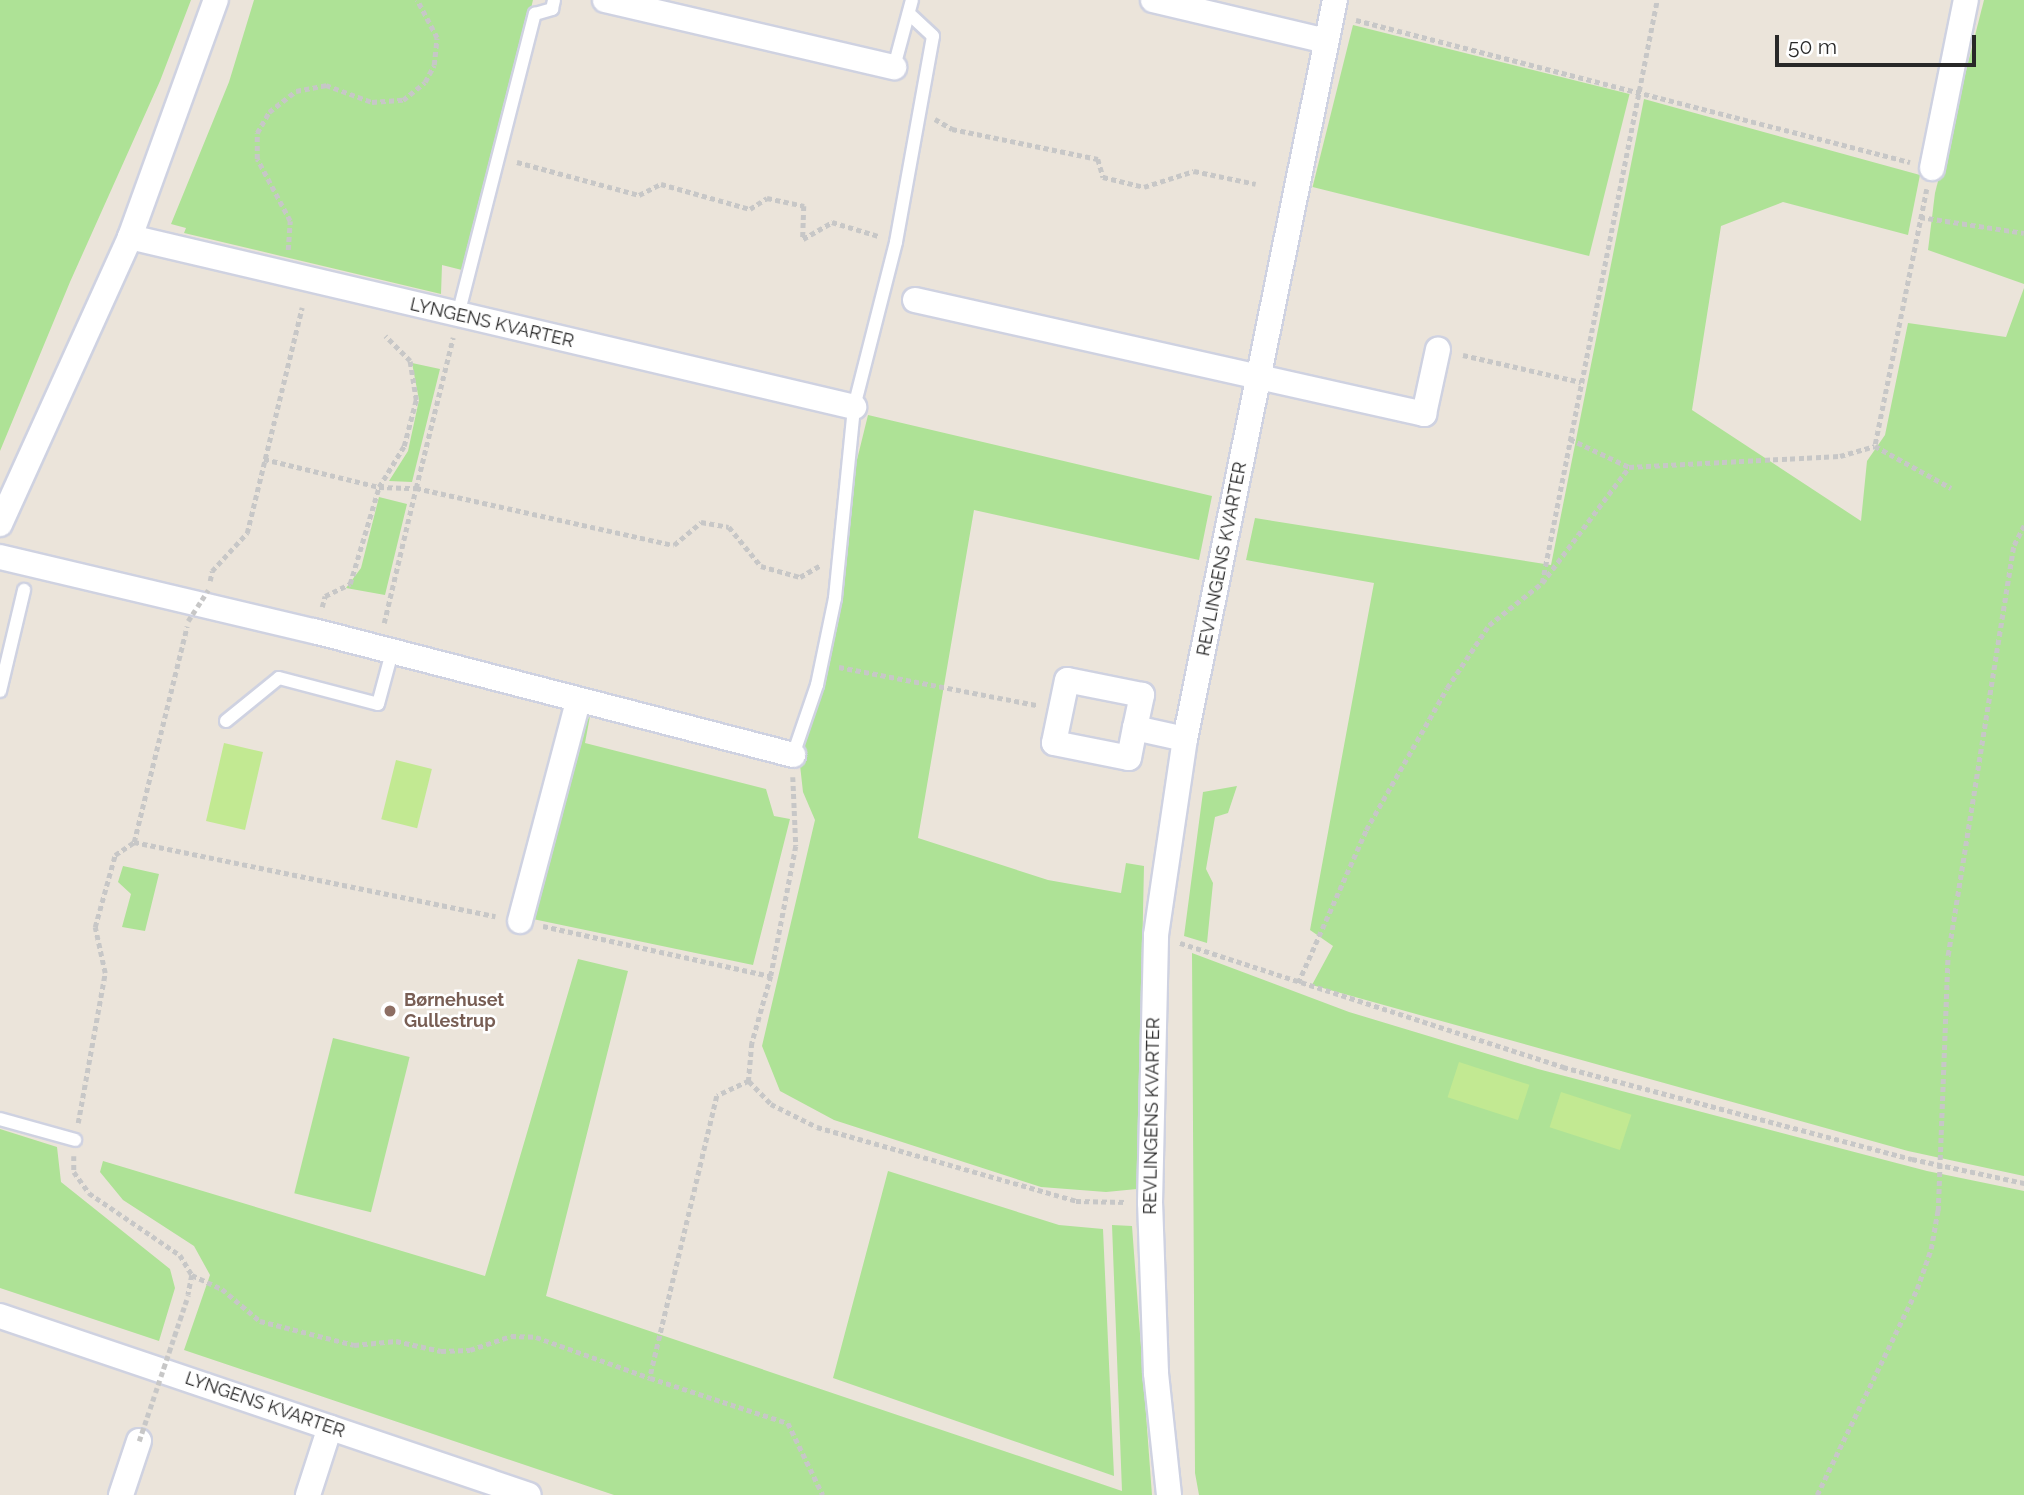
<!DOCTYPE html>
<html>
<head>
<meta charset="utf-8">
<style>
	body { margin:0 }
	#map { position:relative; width:2024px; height:1495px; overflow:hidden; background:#ebe4da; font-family:Raleway,sans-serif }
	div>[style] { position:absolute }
	.green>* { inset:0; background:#aee296; transform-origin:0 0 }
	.pitch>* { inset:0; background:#c2e992; transform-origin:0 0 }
	.path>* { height:4.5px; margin-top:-2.25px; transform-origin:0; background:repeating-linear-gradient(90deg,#c7c7c7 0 5px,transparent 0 8.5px) }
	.roads { filter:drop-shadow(2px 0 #cfd2e1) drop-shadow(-2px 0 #cfd2e1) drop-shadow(0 2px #cfd2e1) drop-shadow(0 -2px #cfd2e1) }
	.service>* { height:12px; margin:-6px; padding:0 6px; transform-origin:6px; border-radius:6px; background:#fff }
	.minor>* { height:24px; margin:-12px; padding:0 12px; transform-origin:12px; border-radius:12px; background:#fff }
	.path-bridge>* { height:4.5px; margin-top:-2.25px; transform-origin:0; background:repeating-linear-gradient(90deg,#c7c7c7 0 5px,transparent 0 8.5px) }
	.dots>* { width:19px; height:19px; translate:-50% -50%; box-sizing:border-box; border:4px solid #fff; border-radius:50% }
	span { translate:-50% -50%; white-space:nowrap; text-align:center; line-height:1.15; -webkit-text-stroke:5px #fff; paint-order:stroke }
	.street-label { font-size:18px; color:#282828 }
	.education-label { font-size:18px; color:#785e54; font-weight:700 }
	.left { translate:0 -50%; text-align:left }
	.scale { position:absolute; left:1775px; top:35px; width:201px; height:32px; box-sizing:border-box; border:4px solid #282828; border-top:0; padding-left:9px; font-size:21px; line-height:24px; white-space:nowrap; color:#282828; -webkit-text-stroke:5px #fff; paint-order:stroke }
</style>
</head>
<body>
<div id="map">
	<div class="green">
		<div style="clip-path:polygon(0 0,191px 0,160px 81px,70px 282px,0 451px)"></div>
		<div style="clip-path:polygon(254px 0,533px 0,466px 271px,442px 265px,441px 294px,184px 233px,186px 228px,171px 224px,229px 82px)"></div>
		<div style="clip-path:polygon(1984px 0,2024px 0,2024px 284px,1928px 250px,1935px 193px)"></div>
		<div style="left:1353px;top:25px;width:285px;height:167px;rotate:14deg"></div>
		<div style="clip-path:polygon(1644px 99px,1920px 175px,1908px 235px,1783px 202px,1721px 226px,1692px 410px,1861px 521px,1867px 461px,1885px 435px,1908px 323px,2006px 337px,2024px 288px,2024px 1176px,1908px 1151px,1312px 985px,1333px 946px,1310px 930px,1374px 583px,1246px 560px,1255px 518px,1551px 565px)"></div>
		<div style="clip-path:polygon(412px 363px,440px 369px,412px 482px,389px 481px,408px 451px,419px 400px)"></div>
		<div style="clip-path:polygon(868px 415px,1212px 496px,1199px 560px,974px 510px,918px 838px,1048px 880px,1121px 893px,1126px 863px,1144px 866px,1137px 1189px,1106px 1192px,1041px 1187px,834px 1120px,780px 1091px,762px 1046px,815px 820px,803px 792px,799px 756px,842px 594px,854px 472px)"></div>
		<div style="clip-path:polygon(379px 497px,407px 504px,385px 595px,346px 588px,361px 568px)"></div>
		<div style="clip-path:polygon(590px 716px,585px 743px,766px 789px,774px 816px,790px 819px,753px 965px,528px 918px,579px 733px)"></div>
		<div style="clip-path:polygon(1237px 786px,1228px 813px,1215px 817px,1206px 869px,1213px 883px,1207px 943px,1184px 936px,1203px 792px)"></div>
		<div style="clip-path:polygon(123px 866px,159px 874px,145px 931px,122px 927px,131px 894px,118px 882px)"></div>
		<div style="clip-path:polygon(1192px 953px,1349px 1012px,1538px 1069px,1927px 1171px,2024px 1191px,2024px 1495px,1199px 1495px,1195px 1473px)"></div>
		<div style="clip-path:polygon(578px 959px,628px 971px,546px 1296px,1122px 1491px,1112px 1225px,1132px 1226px,1152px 1495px,614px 1495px,184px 1350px,210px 1275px,194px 1246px,123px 1200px,100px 1172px,103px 1161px,485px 1276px)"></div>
		<div style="left:333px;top:1038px;width:79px;height:160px;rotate:14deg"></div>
		<div style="clip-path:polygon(0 1129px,57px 1147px,61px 1182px,170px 1269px,175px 1288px,159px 1341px,0 1288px)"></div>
		<div style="clip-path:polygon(888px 1171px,1059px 1225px,1103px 1229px,1114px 1476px,833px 1378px)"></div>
	</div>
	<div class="pitch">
		<div style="left:224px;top:743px;width:40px;height:80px;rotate:13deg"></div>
		<div style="left:396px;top:760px;width:37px;height:61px;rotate:14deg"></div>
		<div style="left:1459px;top:1062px;width:74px;height:37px;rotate:18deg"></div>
		<div style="left:1561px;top:1092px;width:74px;height:37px;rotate:18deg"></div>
	</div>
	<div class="path">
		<div style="left:1356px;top:20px;width:572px;rotate:14.38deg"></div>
		<div style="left:935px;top:119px;width:20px;rotate:30deg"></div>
		<div style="left:952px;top:129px;width:149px;rotate:11.6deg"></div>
		<div style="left:1098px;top:159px;width:19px;rotate:74deg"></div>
		<div style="left:1103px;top:177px;width:42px;rotate:13.7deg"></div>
		<div style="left:1144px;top:187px;width:52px;rotate:-17.7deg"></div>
		<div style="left:1194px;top:171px;width:63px;rotate:11.8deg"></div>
		<div style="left:517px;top:162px;width:126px;rotate:15.1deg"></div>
		<div style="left:639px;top:195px;width:25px;rotate:-27deg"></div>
		<div style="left:661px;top:184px;width:92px;rotate:15.7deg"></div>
		<div style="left:750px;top:209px;width:20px;rotate:-33deg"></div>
		<div style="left:767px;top:198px;width:38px;rotate:12deg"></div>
		<div style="left:804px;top:206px;width:33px;rotate:92deg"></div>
		<div style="left:803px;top:239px;width:34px;rotate:-30deg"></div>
		<div style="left:832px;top:222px;width:48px;rotate:16.9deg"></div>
		<div style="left:1927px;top:189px;width:262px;rotate:101.4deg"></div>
		<div style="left:1875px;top:446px;width:87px;rotate:28.9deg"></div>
		<div style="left:1920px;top:217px;width:105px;rotate:8.7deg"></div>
		<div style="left:288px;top:250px;width:29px;rotate:-86deg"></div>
		<div style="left:290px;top:221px;width:70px;rotate:-118deg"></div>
		<div style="left:257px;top:159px;width:26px;rotate:-90deg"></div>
		<div style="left:257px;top:133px;width:24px;rotate:-60deg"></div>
		<div style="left:269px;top:112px;width:34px;rotate:-38deg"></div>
		<div style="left:296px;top:91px;width:31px;rotate:-11deg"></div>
		<div style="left:326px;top:85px;width:49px;rotate:20.3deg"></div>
		<div style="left:372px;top:102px;width:31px;rotate:-4deg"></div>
		<div style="left:403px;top:100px;width:28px;rotate:-39deg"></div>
		<div style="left:425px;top:82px;width:19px;rotate:-62deg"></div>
		<div style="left:434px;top:65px;width:27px;rotate:-84deg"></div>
		<div style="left:437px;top:38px;width:43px;rotate:-117.8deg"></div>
		<div style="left:1463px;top:355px;width:121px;rotate:12.9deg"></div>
		<div style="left:1570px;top:439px;width:65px;rotate:25.4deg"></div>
		<div style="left:264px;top:459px;width:118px;rotate:13.7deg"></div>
		<div style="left:379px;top:487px;width:37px;rotate:2deg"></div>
		<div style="left:416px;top:488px;width:155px;rotate:-76.2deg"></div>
		<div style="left:210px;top:581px;width:10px;rotate:-79deg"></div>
		<div style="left:212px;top:571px;width:52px;rotate:-47.4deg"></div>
		<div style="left:247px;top:533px;width:232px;rotate:-76.3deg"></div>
		<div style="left:1542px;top:583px;width:594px;rotate:-78.84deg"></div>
		<div style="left:322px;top:607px;width:11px;rotate:-75deg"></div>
		<div style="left:325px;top:596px;width:28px;rotate:-26deg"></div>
		<div style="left:350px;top:584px;width:101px;rotate:-73.4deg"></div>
		<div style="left:379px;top:487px;width:48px;rotate:-58.6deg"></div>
		<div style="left:404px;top:446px;width:48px;rotate:-75.4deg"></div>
		<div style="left:416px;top:400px;width:39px;rotate:-99deg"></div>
		<div style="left:410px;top:361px;width:35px;rotate:-135deg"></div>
		<div style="left:384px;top:623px;width:139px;rotate:-76.7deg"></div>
		<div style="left:416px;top:488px;width:264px;rotate:12.5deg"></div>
		<div style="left:674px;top:545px;width:35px;rotate:-40deg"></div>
		<div style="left:701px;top:522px;width:28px;rotate:10deg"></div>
		<div style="left:729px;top:527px;width:50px;rotate:50.6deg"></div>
		<div style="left:761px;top:566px;width:41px;rotate:15.8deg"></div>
		<div style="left:800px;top:577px;width:24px;rotate:-30deg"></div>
		<div style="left:839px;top:667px;width:202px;rotate:10.9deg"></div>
		<div style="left:793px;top:777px;width:69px;rotate:87.5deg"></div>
		<div style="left:796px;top:846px;width:132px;rotate:100.9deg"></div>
		<div style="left:771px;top:976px;width:70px;rotate:105.8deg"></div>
		<div style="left:752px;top:1043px;width:38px;rotate:95deg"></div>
		<div style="left:749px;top:1081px;width:32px;rotate:46deg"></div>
		<div style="left:771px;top:1104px;width:51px;rotate:26.6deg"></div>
		<div style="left:817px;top:1127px;width:269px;rotate:15.9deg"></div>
		<div style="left:1076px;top:1201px;width:50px;rotate:1.1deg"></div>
		<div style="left:134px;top:842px;width:369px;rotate:11.6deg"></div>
		<div style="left:543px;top:926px;width:233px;rotate:12.4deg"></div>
		<div style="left:1180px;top:943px;width:403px;rotate:17.9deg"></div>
		<div style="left:1563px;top:1067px;width:361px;rotate:14.8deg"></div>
		<div style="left:1912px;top:1159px;width:115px;rotate:12.1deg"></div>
		<div style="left:1298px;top:983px;width:167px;rotate:-66deg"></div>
		<div style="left:1366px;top:830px;width:163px;rotate:-60.3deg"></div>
		<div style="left:1447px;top:688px;width:76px;rotate:-56.3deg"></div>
		<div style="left:1489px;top:625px;width:68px;rotate:-38.4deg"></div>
		<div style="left:1542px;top:583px;width:145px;rotate:-53.1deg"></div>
		<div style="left:1629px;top:467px;width:211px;rotate:-3deg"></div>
		<div style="left:1840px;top:456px;width:36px;rotate:-16deg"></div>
		<div style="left:749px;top:1081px;width:35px;rotate:155deg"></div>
		<div style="left:717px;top:1096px;width:290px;rotate:103.4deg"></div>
		<div style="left:650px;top:1378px;width:145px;rotate:18.1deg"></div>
		<div style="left:788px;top:1423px;width:80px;rotate:64.1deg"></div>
		<div style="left:78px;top:1123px;width:152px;rotate:-79.8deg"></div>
		<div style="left:105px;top:973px;width:47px;rotate:-102.3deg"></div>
		<div style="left:95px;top:927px;width:75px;rotate:-74.5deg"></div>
		<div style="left:115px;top:855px;width:23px;rotate:-34deg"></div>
		<div style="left:134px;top:842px;width:222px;rotate:-76.2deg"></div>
		<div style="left:74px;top:1156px;width:16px;rotate:90deg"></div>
		<div style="left:74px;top:1172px;width:26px;rotate:54deg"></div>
		<div style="left:89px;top:1193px;width:110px;rotate:34.3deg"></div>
		<div style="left:180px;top:1255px;width:23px;rotate:59deg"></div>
		<div style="left:192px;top:1275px;width:20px;rotate:101deg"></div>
		<div style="left:192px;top:1275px;width:33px;rotate:25deg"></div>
		<div style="left:222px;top:1289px;width:50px;rotate:40.1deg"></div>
		<div style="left:260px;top:1321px;width:97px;rotate:14.3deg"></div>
		<div style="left:354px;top:1345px;width:42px;rotate:-5.4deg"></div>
		<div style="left:396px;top:1341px;width:46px;rotate:12.5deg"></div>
		<div style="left:441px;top:1351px;width:29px;rotate:-2deg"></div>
		<div style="left:470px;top:1350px;width:43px;rotate:-18.9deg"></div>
		<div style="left:511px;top:1336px;width:25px;rotate:2deg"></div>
		<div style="left:536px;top:1337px;width:121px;rotate:19.8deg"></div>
		<div style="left:1817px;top:1495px;width:229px;rotate:-64.1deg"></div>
		<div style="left:1917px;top:1289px;width:42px;rotate:-70.7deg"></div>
		<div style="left:1931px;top:1249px;width:39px;rotate:-80deg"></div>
		<div style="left:1938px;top:1211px;width:256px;rotate:-87.8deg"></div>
		<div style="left:1948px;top:955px;width:415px;rotate:-80.9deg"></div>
		<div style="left:2014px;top:545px;width:22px;rotate:-63deg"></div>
	</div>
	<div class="roads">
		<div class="service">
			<div style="left:894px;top:67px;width:69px;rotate:-75deg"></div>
			<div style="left:458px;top:315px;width:311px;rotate:-75.7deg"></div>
			<div style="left:535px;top:14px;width:18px;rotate:-16deg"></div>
			<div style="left:552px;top:9px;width:9px;rotate:-77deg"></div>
			<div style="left:0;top:691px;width:104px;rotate:-76.6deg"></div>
			<div style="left:226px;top:721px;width:68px;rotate:-39.1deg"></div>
			<div style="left:279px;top:678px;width:102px;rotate:14.7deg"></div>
			<div style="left:378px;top:704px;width:54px;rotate:-74.9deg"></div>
			<div style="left:793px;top:755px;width:74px;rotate:-71.1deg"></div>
			<div style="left:817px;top:685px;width:89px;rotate:-78.3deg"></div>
			<div style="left:835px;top:598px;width:192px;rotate:-84.3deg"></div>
			<div style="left:854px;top:407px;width:170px;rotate:-75.7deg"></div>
			<div style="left:896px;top:242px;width:209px;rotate:-79.8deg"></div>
			<div style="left:933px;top:36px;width:33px;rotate:-137deg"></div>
			<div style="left:0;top:1119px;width:78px;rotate:15.6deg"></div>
		</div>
		<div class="minor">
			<div style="left:605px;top:0;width:297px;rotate:13.1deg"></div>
			<div style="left:1153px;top:0;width:178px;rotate:13.3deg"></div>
			<div style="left:1932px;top:168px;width:171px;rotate:-78.6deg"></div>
			<div style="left:130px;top:237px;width:744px;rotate:13.21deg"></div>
			<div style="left:915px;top:300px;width:522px;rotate:12.62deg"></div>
			<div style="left:1424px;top:414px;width:66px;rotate:-77.8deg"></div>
			<div style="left:0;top:524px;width:315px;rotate:-65.6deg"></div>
			<div style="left:130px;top:237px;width:252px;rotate:-70.1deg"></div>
			<div style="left:0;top:557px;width:323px;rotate:13.3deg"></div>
			<div style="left:314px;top:631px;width:495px;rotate:14.5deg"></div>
			<div style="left:1135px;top:728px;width:34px;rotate:-78deg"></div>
			<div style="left:1142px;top:695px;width:76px;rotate:-168.7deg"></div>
			<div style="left:1067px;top:680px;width:64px;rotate:101.7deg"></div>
			<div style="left:1054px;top:743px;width:76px;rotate:11.3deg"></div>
			<div style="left:1129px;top:758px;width:31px;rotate:-79deg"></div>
			<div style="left:1135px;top:728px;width:51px;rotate:12.4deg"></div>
			<div style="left:520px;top:921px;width:228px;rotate:-75.2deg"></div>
			<div style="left:0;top:1316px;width:558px;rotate:18.69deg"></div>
			<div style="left:121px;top:1495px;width:57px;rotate:-71.6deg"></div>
			<div style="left:308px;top:1495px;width:71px;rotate:-72.1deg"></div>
			<div style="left:1169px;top:1495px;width:123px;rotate:-96.1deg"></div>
			<div style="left:1156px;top:1373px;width:170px;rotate:-92deg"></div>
			<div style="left:1150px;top:1203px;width:268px;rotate:-88.7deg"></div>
			<div style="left:1156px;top:935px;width:198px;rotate:-81.6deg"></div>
			<div style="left:1185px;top:739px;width:754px;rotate:-78.53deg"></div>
		</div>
	</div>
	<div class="path-bridge">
		<div style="left:188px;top:621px;width:37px;rotate:-57deg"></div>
		<div style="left:139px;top:1441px;width:154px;rotate:-71.4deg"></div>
	</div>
	<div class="dots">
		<div style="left:390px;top:1011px;background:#8d6e63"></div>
	</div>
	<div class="street-label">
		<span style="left:492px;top:323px;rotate:13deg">LYNGENS KVARTER</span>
		<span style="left:1222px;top:559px;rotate:-79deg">REVLINGENS KVARTER</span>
		<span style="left:1152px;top:1116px;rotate:-89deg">REVLINGENS KVARTER</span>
		<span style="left:265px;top:1405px;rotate:19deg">LYNGENS KVARTER</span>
	</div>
	<div class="education-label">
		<span class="left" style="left:404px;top:1011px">Børnehuset<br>Gullestrup</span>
	</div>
	<div class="scale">50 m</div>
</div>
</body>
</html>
